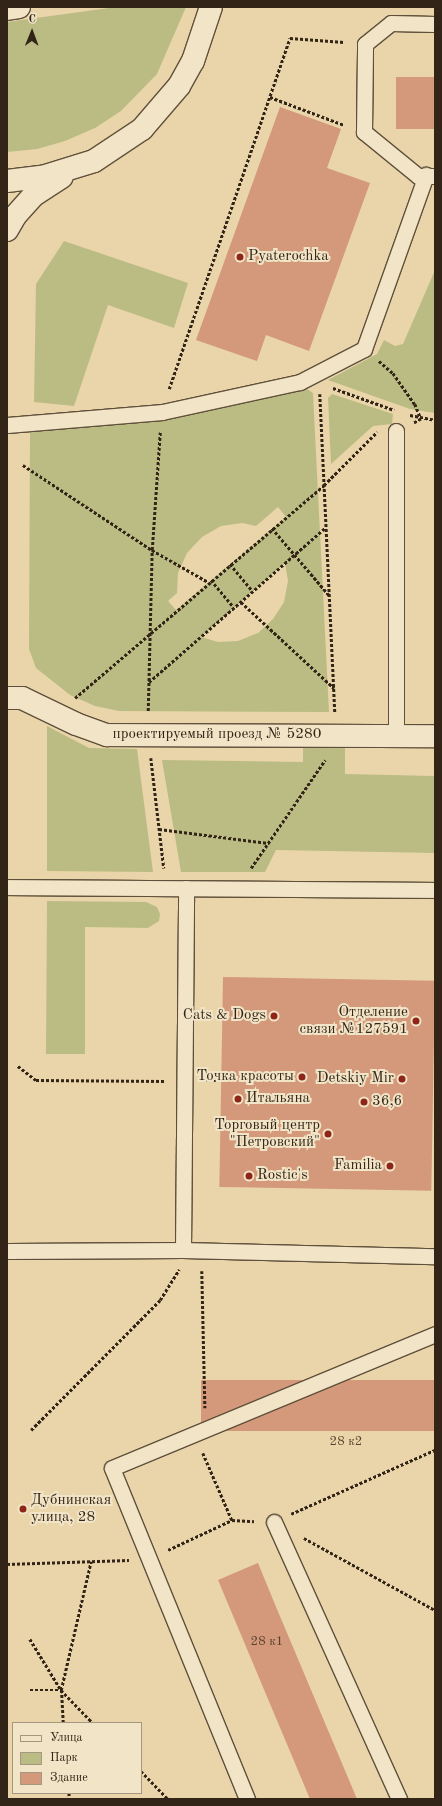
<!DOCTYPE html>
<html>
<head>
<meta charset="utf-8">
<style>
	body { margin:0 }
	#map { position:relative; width:442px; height:1806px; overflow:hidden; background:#e9d5a9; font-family:"Old Standard TT",serif }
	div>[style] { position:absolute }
	.green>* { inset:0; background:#bbbc84 }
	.building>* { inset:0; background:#d4997b; transform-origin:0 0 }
	.path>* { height:2.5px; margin-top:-1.25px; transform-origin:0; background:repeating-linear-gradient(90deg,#322416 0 3px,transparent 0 5px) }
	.roads { filter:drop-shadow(1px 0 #60503b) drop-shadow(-1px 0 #60503b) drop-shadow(0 1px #60503b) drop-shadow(0 -1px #60503b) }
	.lane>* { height:15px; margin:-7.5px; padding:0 7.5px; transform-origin:7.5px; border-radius:7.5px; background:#f1e4c7 }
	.street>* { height:22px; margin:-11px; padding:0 11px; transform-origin:11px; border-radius:11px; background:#f1e4c7 }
	.secondary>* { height:22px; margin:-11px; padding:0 11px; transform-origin:11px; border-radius:11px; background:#f1e4c7 }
	.dots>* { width:11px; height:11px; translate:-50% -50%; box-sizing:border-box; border:2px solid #f1e4c7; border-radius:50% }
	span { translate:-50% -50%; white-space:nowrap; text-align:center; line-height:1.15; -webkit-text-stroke:4px #f1e4c7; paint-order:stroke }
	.number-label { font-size:13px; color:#5a412f }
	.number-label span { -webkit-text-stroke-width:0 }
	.poi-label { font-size:15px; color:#322416 }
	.left { translate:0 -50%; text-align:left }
	.right { translate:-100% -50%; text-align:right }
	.street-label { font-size:15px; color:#322416 }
	.frame { position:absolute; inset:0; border:8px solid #322416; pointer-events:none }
	.legend { position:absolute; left:12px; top:1722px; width:130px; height:72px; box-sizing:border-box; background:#f1e4c7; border:1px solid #a59780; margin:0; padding:5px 7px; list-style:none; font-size:12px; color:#322416 }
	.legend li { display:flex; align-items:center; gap:8px; height:20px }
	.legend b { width:20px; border:1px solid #a59780 }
	.north { position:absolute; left:12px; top:12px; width:40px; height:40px; -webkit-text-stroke:3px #f1e4c7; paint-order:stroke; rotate:1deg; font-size:11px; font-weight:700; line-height:16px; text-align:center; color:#322416 }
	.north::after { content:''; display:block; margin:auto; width:14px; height:18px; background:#322416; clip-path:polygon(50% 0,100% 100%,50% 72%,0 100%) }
</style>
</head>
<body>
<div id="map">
	<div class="green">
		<div style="clip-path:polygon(116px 7px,186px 7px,157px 74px,121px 111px,95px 128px,65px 141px,37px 149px,7px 152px,7px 22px)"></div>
		<div style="clip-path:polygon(64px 241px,188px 283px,174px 328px,108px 305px,74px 406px,34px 402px,36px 284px)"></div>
		<div style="clip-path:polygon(435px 270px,435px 413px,410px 409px,328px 380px,377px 354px,384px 340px,395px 346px,403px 344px)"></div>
		<div style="clip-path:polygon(evenodd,306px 388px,313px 393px,329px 712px,119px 711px,95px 706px,70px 695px,36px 668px,29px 649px,30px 432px,170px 419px,306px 388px,278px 507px,286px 517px,176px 610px,168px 601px,177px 593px,178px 573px,187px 553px,202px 537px,221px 526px,242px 523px,256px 526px,278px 507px,306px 388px,285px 563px,288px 581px,284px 602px,273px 619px,258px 633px,238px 641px,218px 642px,201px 637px,285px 563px)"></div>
		<div style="clip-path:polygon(332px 394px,393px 414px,392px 424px,373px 426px,331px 464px,328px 398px)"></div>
		<div style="clip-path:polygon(47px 726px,89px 748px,137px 749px,153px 872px,47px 871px)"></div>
		<div style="clip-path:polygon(303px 747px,345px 748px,345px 774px,435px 776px,435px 853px,276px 850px,265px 872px,181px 872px,162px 760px,303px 762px)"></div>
		<div style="clip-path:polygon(47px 901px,146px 902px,157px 907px,160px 914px,159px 921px,148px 928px,85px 927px,85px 1054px,46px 1054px)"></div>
	</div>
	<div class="building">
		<div style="left:396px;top:77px;width:39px;height:52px"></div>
		<div style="clip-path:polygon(280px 107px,341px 129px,327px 168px,370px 183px,309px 351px,266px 335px,257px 361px,196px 340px)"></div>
		<div style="left:223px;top:977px;width:212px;height:210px;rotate:1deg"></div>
		<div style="left:435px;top:1380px;width:51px;height:234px;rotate:90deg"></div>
		<div style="clip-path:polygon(258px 1563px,274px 1602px,357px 1799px,310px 1799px,218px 1580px)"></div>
	</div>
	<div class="path">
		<div style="left:270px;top:97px;width:79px;rotate:20.7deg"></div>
		<div style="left:379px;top:361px;width:18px;rotate:41deg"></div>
		<div style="left:393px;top:373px;width:38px;rotate:55deg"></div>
		<div style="left:415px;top:404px;width:16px;rotate:68deg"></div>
		<div style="left:421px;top:419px;width:8px;rotate:150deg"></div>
		<div style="left:333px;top:388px;width:65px;rotate:19.8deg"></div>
		<div style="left:169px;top:389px;width:371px;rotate:-71deg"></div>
		<div style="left:290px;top:38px;width:54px;rotate:4.2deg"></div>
		<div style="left:320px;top:394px;width:319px;rotate:87.3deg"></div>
		<div style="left:410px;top:415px;width:25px;rotate:11deg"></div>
		<div style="left:23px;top:465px;width:154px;rotate:33.4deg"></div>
		<div style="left:152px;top:550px;width:64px;rotate:29.7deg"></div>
		<div style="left:272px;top:528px;width:88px;rotate:49.6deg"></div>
		<div style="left:230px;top:564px;width:35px;rotate:50deg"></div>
		<div style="left:211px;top:580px;width:35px;rotate:50deg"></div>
		<div style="left:241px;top:602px;width:127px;rotate:42.8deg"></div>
		<div style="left:149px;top:682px;width:235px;rotate:-41.2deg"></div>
		<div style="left:75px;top:698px;width:328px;rotate:-40.5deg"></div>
		<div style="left:324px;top:485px;width:75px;rotate:-45deg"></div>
		<div style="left:148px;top:711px;width:161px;rotate:-88.6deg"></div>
		<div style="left:152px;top:550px;width:118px;rotate:-86.1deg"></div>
		<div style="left:151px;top:758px;width:111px;rotate:83.3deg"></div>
		<div style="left:159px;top:829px;width:111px;rotate:7.3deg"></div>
		<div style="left:251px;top:868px;width:131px;rotate:-55.6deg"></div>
		<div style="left:18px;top:1066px;width:23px;rotate:38deg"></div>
		<div style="left:36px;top:1080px;width:129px;rotate:0.4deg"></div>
		<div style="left:204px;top:1081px;width:17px"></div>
		<div style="left:202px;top:1271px;width:137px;rotate:88.7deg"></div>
		<div style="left:31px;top:1430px;width:183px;rotate:-45.2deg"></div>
		<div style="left:160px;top:1300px;width:36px;rotate:-58deg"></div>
		<div style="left:203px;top:1453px;width:73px;rotate:66.6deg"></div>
		<div style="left:291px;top:1514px;width:158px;rotate:-24deg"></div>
		<div style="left:304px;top:1538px;width:149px;rotate:28.8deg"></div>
		<div style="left:168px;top:1550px;width:71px;rotate:-25.1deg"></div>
		<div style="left:232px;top:1520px;width:22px;rotate:3deg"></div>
		<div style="left:7px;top:1564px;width:122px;rotate:-1.9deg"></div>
		<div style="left:30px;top:1639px;width:60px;rotate:58.7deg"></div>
		<div style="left:61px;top:1690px;width:46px;rotate:45.9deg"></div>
		<div style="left:30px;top:1690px;width:31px"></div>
		<div style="left:63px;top:1723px;width:33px;rotate:-93deg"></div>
		<div style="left:61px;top:1690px;width:132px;rotate:-76.9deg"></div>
		<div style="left:141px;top:1771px;width:39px;rotate:46deg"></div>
		<div style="left:69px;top:1793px;width:6px;rotate:81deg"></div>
	</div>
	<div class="roads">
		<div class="lane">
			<div style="left:434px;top:176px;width:16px;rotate:180deg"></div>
			<div style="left:418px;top:176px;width:70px;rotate:-140.8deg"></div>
			<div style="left:364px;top:132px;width:88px;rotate:-89.3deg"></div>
			<div style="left:365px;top:44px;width:33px;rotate:-39deg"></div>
			<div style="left:391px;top:23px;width:44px;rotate:1.3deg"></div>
			<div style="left:7px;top:425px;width:156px;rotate:-4.8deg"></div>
			<div style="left:162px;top:412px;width:141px;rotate:-12.3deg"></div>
			<div style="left:300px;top:382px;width:72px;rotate:-27.3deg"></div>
			<div style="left:364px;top:349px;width:185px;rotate:-70.4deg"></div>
			<div style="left:396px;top:735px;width:304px;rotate:-90deg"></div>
			<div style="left:7px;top:887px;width:428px;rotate:0.4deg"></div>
			<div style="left:183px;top:1250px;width:362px;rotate:-89.5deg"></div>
			<div style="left:7px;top:1251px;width:176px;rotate:-0.3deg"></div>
			<div style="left:183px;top:1250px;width:252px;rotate:1.4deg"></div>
			<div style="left:274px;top:1522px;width:304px;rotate:65.7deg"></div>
			<div style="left:247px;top:1799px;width:357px;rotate:-112.2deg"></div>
			<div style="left:112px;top:1468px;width:350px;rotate:-22.5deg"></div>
		</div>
		<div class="street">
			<div style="left:7px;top:698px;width:15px"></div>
			<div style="left:22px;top:698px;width:60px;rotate:25.7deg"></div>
			<div style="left:76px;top:724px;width:33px;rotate:20deg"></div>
			<div style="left:107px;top:735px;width:328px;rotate:0.2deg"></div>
		</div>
		<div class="secondary">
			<div style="left:7px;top:9px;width:12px;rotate:-9deg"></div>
			<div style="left:7px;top:181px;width:35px;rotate:-7deg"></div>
			<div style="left:42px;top:177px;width:54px;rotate:-17.1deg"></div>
			<div style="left:94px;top:161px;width:58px;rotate:-33.7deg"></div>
			<div style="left:142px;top:129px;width:57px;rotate:-49.3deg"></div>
			<div style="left:179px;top:86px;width:29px;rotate:-61deg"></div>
			<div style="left:193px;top:61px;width:57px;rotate:-71.6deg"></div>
			<div style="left:7px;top:230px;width:16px;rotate:-60deg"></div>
			<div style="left:15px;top:216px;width:28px;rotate:-48deg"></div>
			<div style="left:34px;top:195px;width:33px;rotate:-33deg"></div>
		</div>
	</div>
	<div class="dots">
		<div style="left:240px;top:257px;background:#8f2418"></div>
		<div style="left:274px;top:1016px;background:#8f2418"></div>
		<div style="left:416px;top:1021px;background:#8f2418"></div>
		<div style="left:302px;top:1077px;background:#8f2418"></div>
		<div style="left:402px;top:1079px;background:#8f2418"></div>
		<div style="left:238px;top:1099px;background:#8f2418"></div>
		<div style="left:364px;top:1102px;background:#8f2418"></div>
		<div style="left:328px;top:1134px;background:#8f2418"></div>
		<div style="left:390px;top:1166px;background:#8f2418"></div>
		<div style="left:249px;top:1176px;background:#8f2418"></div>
		<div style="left:23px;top:1509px;background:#8f2418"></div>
	</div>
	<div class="number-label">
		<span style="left:346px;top:1442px">28 к2</span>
		<span style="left:267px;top:1642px">28 к1</span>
	</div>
	<div class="poi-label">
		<span class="left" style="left:248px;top:257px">Pyaterochka</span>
		<span class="right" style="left:408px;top:1021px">Отделение<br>связи №127591</span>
		<span class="right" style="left:266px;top:1016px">Cats &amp; Dogs</span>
		<span class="right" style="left:294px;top:1077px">Точка красоты</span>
		<span class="right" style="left:394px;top:1079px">Detskiy Mir</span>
		<span class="left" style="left:246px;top:1099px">Итальяна</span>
		<span class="left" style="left:372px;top:1102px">36,6</span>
		<span class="right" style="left:320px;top:1134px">Торговый центр<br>"Петровский"</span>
		<span class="right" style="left:382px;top:1166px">Familia</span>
		<span class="left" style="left:257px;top:1176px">Rostic's</span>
		<span class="left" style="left:31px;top:1509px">Дубнинская<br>улица, 28</span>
	</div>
	<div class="street-label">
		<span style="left:217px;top:735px">проектируемый проезд № 5280</span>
	</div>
	<div class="frame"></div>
	<ul class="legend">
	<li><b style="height:5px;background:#f1e4c7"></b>Улица</li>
	<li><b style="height:11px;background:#bbbc84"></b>Парк</li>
	<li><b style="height:11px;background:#d4997b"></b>Здание</li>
	</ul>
	<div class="north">С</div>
</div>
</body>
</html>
